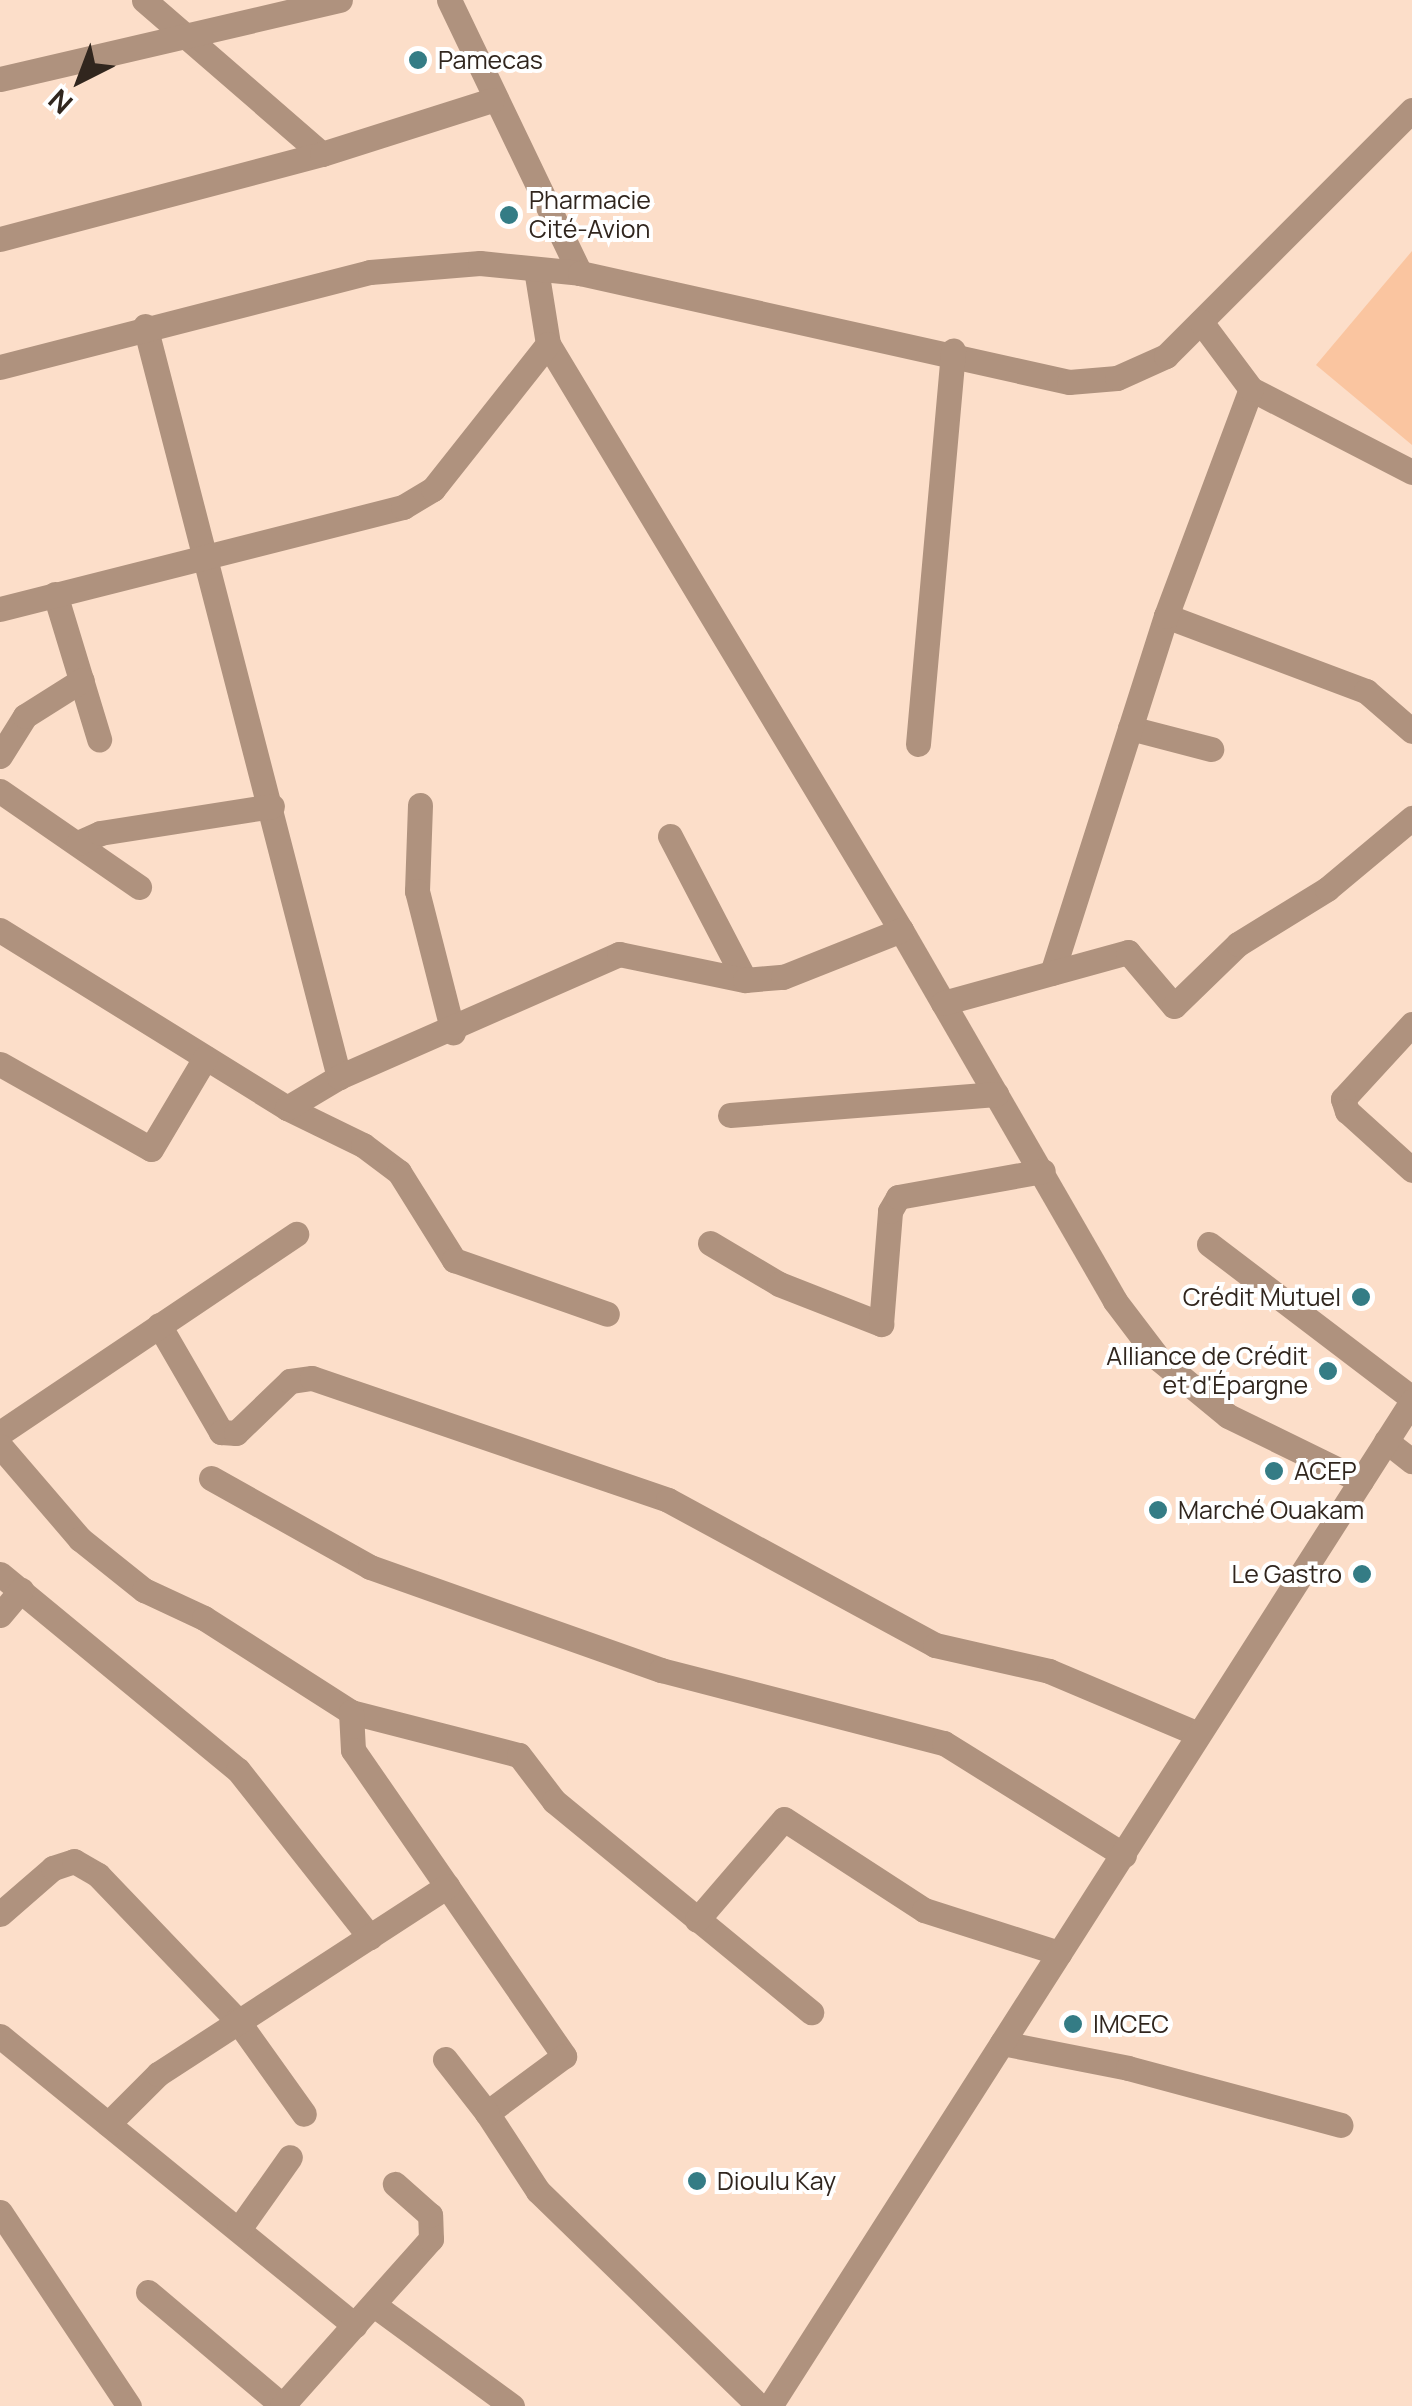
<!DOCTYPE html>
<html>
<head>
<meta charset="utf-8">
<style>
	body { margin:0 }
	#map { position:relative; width:1412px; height:2406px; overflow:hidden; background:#fcdec9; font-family:Manrope,sans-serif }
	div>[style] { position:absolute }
	.green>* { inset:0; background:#fac5a0 }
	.minor>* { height:25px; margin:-12.5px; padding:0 12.5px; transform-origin:12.5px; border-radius:12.5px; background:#af927e }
	.dots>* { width:28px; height:28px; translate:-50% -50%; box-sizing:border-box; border:5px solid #fff; border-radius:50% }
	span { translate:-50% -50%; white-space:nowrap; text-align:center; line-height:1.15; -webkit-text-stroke:8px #fff; paint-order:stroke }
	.poi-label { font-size:25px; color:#31261e }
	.left { translate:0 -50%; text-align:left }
	.right { translate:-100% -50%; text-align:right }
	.north { position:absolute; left:30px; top:30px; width:100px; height:100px; -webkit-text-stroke:8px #fff; paint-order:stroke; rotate:222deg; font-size:28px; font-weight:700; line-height:40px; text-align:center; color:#31261e }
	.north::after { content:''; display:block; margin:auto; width:35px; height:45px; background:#31261e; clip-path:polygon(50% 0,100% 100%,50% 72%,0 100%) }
</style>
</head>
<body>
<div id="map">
	<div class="green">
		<div style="clip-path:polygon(1412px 251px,1412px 445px,1316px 365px)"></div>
	</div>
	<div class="minor">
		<div style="left:144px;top:0;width:235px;rotate:40.9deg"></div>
		<div style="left:449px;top:0;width:303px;rotate:64.4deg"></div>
		<div style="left:0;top:79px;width:349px;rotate:-13.1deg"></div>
		<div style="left:0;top:239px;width:333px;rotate:-14.8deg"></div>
		<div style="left:322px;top:154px;width:178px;rotate:-17.6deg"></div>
		<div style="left:536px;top:269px;width:76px;rotate:80.9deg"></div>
		<div style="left:548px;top:344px;width:684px;rotate:58.94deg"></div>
		<div style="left:901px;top:930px;width:428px;rotate:60deg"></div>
		<div style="left:1115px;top:1301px;width:73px;rotate:52.8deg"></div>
		<div style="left:1159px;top:1359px;width:89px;rotate:39.6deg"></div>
		<div style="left:1228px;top:1416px;width:148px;rotate:26deg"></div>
		<div style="left:145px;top:326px;width:776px;rotate:75.52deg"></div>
		<div style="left:0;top:367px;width:382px;rotate:-14.4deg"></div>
		<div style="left:370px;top:272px;width:110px;rotate:-4.7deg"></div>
		<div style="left:480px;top:263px;width:100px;rotate:5.7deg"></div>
		<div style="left:580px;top:273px;width:501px;rotate:12.57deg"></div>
		<div style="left:1069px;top:382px;width:48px;rotate:-4.8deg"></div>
		<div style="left:1117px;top:378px;width:54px;rotate:-24.2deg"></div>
		<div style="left:1166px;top:356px;width:348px;rotate:-45deg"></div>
		<div style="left:1251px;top:389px;width:181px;rotate:27.3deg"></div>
		<div style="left:55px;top:594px;width:152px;rotate:73.1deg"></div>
		<div style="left:0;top:609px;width:416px;rotate:-14.2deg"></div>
		<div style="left:403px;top:507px;width:35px;rotate:-31deg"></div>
		<div style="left:433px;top:489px;width:185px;rotate:-51.6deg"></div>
		<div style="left:1166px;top:616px;width:214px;rotate:20.6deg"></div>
		<div style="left:1366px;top:691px;width:61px;rotate:41deg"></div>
		<div style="left:1130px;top:728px;width:84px;rotate:14.5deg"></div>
		<div style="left:918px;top:744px;width:395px;rotate:-84.9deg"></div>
		<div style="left:0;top:756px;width:47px;rotate:-58deg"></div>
		<div style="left:25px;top:716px;width:67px;rotate:-32.3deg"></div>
		<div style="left:0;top:791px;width:169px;rotate:34.6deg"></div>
		<div style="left:420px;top:805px;width:86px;rotate:92deg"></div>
		<div style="left:417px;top:891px;width:146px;rotate:75.7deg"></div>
		<div style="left:670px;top:836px;width:162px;rotate:62.5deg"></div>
		<div style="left:78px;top:843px;width:24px;rotate:-24deg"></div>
		<div style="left:100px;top:833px;width:174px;rotate:-8.9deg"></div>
		<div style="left:0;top:930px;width:338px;rotate:31.8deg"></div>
		<div style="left:287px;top:1108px;width:85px;rotate:26deg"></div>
		<div style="left:363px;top:1145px;width:45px;rotate:36.9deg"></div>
		<div style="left:399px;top:1172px;width:104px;rotate:58deg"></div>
		<div style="left:454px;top:1260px;width:162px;rotate:19.4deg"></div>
		<div style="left:1052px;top:973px;width:375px;rotate:-72.3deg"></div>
		<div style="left:1166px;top:616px;width:242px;rotate:-69.5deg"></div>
		<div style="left:1251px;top:389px;width:84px;rotate:-126.7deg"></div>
		<div style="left:943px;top:1003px;width:192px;rotate:-15.4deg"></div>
		<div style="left:1128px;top:952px;width:71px;rotate:49.6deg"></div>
		<div style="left:1174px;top:1006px;width:89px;rotate:-44.1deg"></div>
		<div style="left:1238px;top:944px;width:105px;rotate:-31.7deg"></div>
		<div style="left:1327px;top:889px;width:111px;rotate:-39.9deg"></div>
		<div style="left:1412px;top:1024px;width:102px;rotate:132.6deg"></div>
		<div style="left:1343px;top:1099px;width:13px;rotate:72deg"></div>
		<div style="left:1347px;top:1111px;width:88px;rotate:42.2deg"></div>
		<div style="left:0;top:1064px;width:173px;rotate:29.4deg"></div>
		<div style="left:151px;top:1149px;width:106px;rotate:-59.3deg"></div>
		<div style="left:287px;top:1108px;width:61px;rotate:-30.8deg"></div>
		<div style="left:339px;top:1077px;width:306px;rotate:-23.7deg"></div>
		<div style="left:619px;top:954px;width:129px;rotate:11.7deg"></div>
		<div style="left:745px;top:980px;width:38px;rotate:-5deg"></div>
		<div style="left:783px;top:977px;width:127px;rotate:-21.7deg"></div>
		<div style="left:730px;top:1115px;width:267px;rotate:-4.5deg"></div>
		<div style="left:710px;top:1243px;width:80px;rotate:30.7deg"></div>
		<div style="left:779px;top:1284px;width:110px;rotate:21.4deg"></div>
		<div style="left:881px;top:1324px;width:113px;rotate:-85.4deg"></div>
		<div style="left:890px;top:1211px;width:16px;rotate:-60deg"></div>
		<div style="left:898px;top:1197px;width:147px;rotate:-10.2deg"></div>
		<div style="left:1209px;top:1244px;width:255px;rotate:37.2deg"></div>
		<div style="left:159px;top:1325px;width:124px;rotate:59.9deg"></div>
		<div style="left:221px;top:1432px;width:15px;rotate:4deg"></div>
		<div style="left:236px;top:1433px;width:75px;rotate:-43.9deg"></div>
		<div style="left:290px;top:1381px;width:22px;rotate:-8deg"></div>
		<div style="left:312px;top:1378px;width:376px;rotate:18.9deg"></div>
		<div style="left:668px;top:1500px;width:304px;rotate:28.5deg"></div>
		<div style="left:935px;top:1645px;width:117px;rotate:12.8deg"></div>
		<div style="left:1049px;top:1671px;width:162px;rotate:22.9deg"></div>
		<div style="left:0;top:1433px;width:357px;rotate:-33.9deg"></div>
		<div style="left:1386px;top:1441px;width:33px;rotate:38deg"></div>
		<div style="left:0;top:1446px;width:123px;rotate:49.3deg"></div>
		<div style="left:80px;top:1539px;width:82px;rotate:38.6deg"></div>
		<div style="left:144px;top:1590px;width:66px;rotate:25deg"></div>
		<div style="left:204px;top:1618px;width:174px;rotate:32.6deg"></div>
		<div style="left:351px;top:1712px;width:173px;rotate:14.4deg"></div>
		<div style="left:519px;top:1755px;width:58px;rotate:52.7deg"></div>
		<div style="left:554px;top:1801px;width:333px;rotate:39.4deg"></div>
		<div style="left:211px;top:1478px;width:182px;rotate:29.2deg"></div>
		<div style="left:370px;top:1567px;width:309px;rotate:19.5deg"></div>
		<div style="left:661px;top:1670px;width:292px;rotate:14.5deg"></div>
		<div style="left:944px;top:1743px;width:212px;rotate:31.9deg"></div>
		<div style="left:0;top:1574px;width:308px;rotate:39.5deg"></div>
		<div style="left:238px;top:1770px;width:213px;rotate:51.7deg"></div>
		<div style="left:0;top:1615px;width:33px;rotate:-50deg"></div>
		<div style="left:351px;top:1712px;width:38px;rotate:87deg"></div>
		<div style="left:353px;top:1750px;width:372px;rotate:55.4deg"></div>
		<div style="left:564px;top:2056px;width:96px;rotate:143.5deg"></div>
		<div style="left:487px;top:2113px;width:93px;rotate:56.8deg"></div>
		<div style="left:538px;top:2191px;width:308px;rotate:44.2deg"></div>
		<div style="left:0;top:1914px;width:70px;rotate:-41deg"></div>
		<div style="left:53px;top:1868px;width:22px;rotate:-18deg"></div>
		<div style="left:74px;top:1861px;width:28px;rotate:30deg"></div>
		<div style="left:98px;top:1875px;width:201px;rotate:46.2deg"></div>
		<div style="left:237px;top:2020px;width:115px;rotate:54.5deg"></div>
		<div style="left:697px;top:1920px;width:133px;rotate:-49.3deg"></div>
		<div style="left:784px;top:1819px;width:167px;rotate:33deg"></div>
		<div style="left:924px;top:1910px;width:142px;rotate:17.7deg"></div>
		<div style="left:0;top:2036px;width:458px;rotate:39.2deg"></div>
		<div style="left:1002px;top:2043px;width:128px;rotate:11.2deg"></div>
		<div style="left:1128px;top:2068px;width:220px;rotate:15deg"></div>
		<div style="left:445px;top:2059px;width:68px;rotate:52.1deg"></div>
		<div style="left:108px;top:2124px;width:71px;rotate:-45deg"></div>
		<div style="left:158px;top:2074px;width:345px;rotate:-33deg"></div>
		<div style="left:0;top:2212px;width:233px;rotate:56.4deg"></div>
		<div style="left:239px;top:2229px;width:88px;rotate:-54.7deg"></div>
		<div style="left:148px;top:2292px;width:177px;rotate:40.2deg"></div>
		<div style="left:374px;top:2305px;width:171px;rotate:36.2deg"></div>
		<div style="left:282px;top:2406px;width:224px;rotate:-48.3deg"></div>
		<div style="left:431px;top:2239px;width:24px;rotate:-92deg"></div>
		<div style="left:430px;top:2215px;width:47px;rotate:-138.5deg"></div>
		<div style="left:770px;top:2406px;width:1193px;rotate:-57.43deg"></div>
	</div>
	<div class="dots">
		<div style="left:418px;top:60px;background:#347c85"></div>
		<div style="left:509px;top:215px;background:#347c85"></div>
		<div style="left:1361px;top:1297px;background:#347c85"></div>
		<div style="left:1328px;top:1371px;background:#347c85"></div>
		<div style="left:1274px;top:1471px;background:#347c85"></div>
		<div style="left:1158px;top:1510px;background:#347c85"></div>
		<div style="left:1362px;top:1574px;background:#347c85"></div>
		<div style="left:1073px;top:2024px;background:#347c85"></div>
		<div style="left:697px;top:2181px;background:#347c85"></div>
	</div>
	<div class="poi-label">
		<span class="left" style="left:438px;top:60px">Pamecas</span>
		<span class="left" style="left:529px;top:215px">Pharmacie<br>Cité-Avion</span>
		<span class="right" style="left:1341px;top:1297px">Crédit Mutuel</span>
		<span class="right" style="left:1308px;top:1371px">Alliance de Crédit<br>et d'Épargne</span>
		<span class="left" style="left:1294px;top:1471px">ACEP</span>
		<span class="left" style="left:1178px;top:1510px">Marché Ouakam</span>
		<span class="right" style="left:1342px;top:1574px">Le Gastro</span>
		<span class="left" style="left:1093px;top:2024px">IMCEC</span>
		<span class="left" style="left:717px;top:2181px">Dioulu Kay</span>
	</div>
	<div class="north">N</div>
</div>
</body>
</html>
